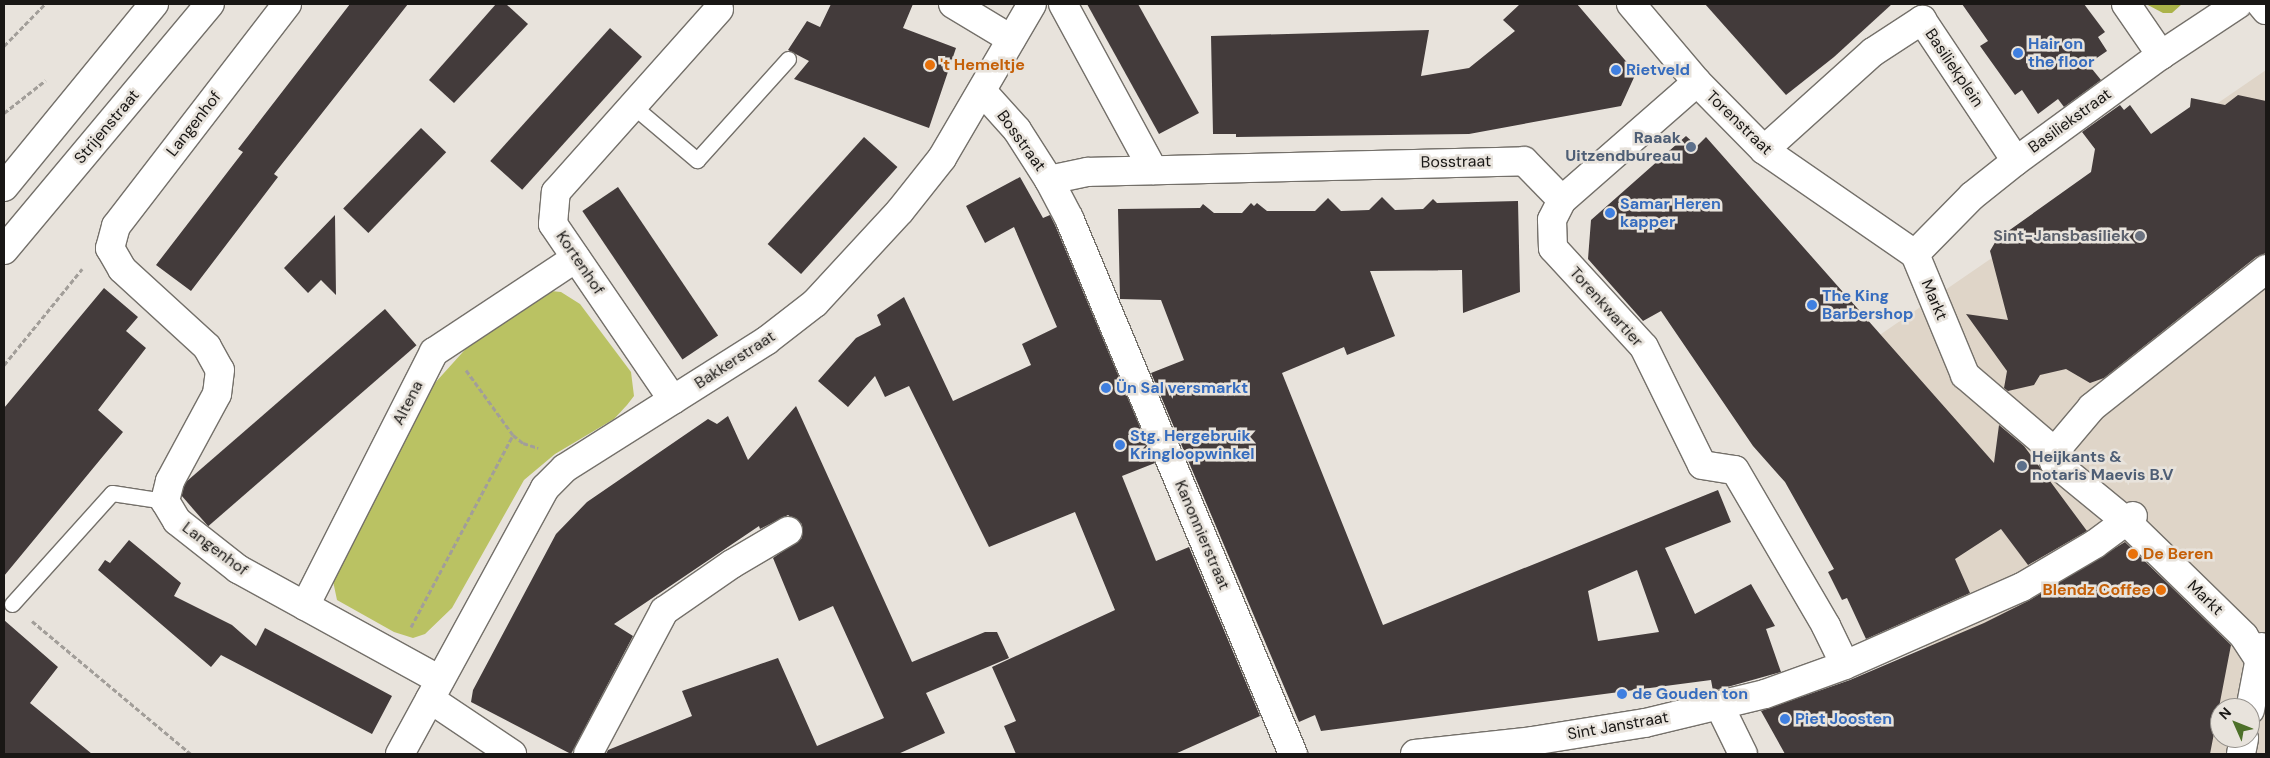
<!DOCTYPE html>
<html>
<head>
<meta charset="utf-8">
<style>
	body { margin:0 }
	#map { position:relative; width:2270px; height:758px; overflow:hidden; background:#e8e3dc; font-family:"DM Sans",sans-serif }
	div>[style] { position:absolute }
	.built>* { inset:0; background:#dfd5c8 }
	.green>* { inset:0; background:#bac263 }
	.forest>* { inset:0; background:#abb349 }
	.building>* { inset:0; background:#433b3b; transform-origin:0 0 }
	.path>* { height:3px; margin-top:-1.5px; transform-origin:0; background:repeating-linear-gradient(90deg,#a29e99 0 5px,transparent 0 7.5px) }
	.roads { filter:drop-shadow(1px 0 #74706a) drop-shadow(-1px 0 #74706a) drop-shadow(0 1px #74706a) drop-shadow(0 -1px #74706a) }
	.lane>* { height:15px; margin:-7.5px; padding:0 7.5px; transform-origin:7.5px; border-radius:7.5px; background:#fff }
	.street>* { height:28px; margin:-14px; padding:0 14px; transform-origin:14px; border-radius:14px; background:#fff }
	.secondary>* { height:28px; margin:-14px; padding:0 14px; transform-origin:14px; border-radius:14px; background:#fff }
	.dots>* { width:14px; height:14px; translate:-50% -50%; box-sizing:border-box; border:2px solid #e8e3dc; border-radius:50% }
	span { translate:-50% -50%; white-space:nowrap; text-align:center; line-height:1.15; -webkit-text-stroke:5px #e8e3dc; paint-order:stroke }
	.shop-label { font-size:16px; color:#366cbe; font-weight:700 }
	.left { translate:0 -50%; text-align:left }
	.food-label { font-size:16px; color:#c56008; font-weight:700 }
	.right { translate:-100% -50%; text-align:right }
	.street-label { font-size:16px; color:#191715 }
	.service-label { font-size:16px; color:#4e5e75; font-weight:700 }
	.worship-label { font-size:16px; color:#5b616d; font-weight:700 }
	.frame { position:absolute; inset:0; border:5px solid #191715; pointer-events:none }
	.north { position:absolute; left:2210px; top:698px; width:50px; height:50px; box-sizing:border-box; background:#e8e3dc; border:1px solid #95918c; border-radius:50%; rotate:314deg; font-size:14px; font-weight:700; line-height:20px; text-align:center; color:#191715 }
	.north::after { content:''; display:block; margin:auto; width:18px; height:22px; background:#4d7029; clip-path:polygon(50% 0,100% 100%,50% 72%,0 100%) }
</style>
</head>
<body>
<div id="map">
	<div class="built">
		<div style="clip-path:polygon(evenodd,2266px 70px,2266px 754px,2017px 754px,1741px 430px,2266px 70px,2220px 708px,2250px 708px,2250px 738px,2220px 738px,2220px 708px)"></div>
	</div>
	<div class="green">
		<div style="clip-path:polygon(551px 291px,561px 292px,580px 304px,631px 372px,634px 396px,627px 405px,614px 419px,555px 454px,524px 480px,452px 608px,425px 634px,413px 638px,394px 632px,337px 600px,333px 581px,434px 384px,471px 343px)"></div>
	</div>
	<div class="forest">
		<div style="clip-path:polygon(2146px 4px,2182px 4px,2172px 13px,2163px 13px)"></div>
	</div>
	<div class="building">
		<div style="clip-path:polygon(350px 4px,408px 4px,274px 174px,278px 177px,191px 291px,156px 265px,243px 152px,238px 149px)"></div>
		<div style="clip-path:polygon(496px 4px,506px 4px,528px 24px,454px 103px,429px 80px)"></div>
		<div style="clip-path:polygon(831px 4px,913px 4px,903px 28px,956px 48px,929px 128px,794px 79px,809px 61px,788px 50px,807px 21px,820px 27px)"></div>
		<div style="clip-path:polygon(1087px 4px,1138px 4px,1199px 113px,1159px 134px)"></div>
		<div style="clip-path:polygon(1520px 4px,1577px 4px,1636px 73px,1621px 106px,1469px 134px,1236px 137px,1236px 134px,1213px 134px,1211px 36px,1429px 30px,1421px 76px,1469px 68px,1515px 31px,1503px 20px)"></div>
		<div style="clip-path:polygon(1705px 4px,1892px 4px,1834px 57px,1786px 95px)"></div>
		<div style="clip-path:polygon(1962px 4px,2084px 4px,2105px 32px,2098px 37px,2107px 51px,2088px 64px,2101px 80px,2064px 107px,2058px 99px,2038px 114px,2022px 90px,2015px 95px,1980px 46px,1988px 41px)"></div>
		<div style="left:610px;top:28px;width:43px;height:179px;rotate:42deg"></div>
		<div style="clip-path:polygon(2238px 95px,2266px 101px,2266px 253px,2256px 257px,2104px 378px,2090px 383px,2066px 369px,2040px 375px,2034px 385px,2008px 391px,2004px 388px,2007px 371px,1966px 314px,2008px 320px,1990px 251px,1997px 239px,2091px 172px,2095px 149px,2082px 132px,2120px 105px,2124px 110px,2130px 105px,2151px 134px,2190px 107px,2191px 98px,2225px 105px)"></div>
		<div style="left:421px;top:128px;width:35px;height:112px;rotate:44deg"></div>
		<div style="clip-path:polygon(1686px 136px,1697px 146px,1706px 137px,1994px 463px,1999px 425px,2024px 446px,2087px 531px,2028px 565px,2001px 529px,1955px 559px,1970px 593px,1866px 639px,1847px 598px,1842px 600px,1828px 572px,1834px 569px,1785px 482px,1753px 446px,1661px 311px,1643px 321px,1588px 259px,1591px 220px)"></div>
		<div style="left:864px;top:137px;width:45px;height:144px;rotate:42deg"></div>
		<div style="clip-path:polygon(1020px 177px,1043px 218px,1050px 215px,1055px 225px,1155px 463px,1122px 476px,1156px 561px,1189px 547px,1260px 716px,1175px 754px,1016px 754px,1004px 726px,1016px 721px,992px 667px,1115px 610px,1075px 512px,989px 547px,909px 386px,885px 397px,875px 376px,848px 407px,818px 381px,856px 338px,881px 325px,877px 315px,904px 297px,953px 401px,1031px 365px,1022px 344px,1057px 327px,1014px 227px,985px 243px,966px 206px)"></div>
		<div style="left:618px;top:187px;width:179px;height:43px;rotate:56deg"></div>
		<div style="clip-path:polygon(evenodd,1382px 197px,1395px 210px,1423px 209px,1433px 199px,1437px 203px,1518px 201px,1520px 292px,1463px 313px,1462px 270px,1370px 271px,1395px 336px,1347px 355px,1344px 347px,1282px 373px,1383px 625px,1718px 490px,1731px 522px,1665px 548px,1695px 614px,1751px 584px,1775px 626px,1766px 629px,1781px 672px,1713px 691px,1711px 680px,1321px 731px,1315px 715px,1299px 722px,1151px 373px,1184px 360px,1161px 300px,1120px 299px,1118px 209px,1200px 208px,1203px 204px,1214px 213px,1242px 213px,1251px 203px,1254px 206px,1257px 203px,1267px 211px,1315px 211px,1328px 198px,1341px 211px,1369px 210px,1382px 197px,1637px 570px,1659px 632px,1598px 641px,1588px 591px,1637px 570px)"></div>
		<div style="clip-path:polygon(335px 215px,336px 295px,321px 280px,308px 293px,284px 268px)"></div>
		<div style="clip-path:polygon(104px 288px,138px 317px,126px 331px,146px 348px,98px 410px,123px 432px,4px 576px,4px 408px)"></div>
		<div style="left:385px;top:309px;width:48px;height:276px;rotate:49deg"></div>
		<div style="clip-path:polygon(796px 406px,912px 662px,985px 632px,997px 632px,1009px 658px,926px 693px,945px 733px,898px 754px,606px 754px,608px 750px,692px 716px,682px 691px,778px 658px,817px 746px,884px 718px,833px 606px,799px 621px,773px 558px,802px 538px,802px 524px,788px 515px,760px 529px,759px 526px,614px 624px,633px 636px,571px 754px,471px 702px,473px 690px,556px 534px,587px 502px,708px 419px,717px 424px,728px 416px,748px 460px)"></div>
		<div style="clip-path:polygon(129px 540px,181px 583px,174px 596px,232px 625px,256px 646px,265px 628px,392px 696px,372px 734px,221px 655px,211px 667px,98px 570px,105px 560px,110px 563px)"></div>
		<div style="clip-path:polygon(2125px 542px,2231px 645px,2210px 754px,1785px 754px,1761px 711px,1850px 680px,1984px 623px,2030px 600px)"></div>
		<div style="clip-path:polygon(4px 620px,58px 667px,30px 703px,92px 754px,4px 754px)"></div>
	</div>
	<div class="path">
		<div style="left:4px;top:46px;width:59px;rotate:-45.7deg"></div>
		<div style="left:4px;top:113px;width:53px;rotate:-38.2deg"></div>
		<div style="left:4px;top:365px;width:124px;rotate:-50.9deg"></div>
		<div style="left:466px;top:370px;width:80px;rotate:54.1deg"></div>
		<div style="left:513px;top:435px;width:13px;rotate:39deg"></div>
		<div style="left:523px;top:443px;width:16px;rotate:18deg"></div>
		<div style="left:32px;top:621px;width:207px;rotate:39.9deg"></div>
		<div style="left:411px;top:627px;width:217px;rotate:-62deg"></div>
	</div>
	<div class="roads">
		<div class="lane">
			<div style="left:633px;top:106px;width:84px;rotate:40.2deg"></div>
			<div style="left:697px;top:160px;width:136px;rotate:-48deg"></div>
			<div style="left:12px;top:604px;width:149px;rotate:-48deg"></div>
			<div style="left:112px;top:493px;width:54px;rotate:8.6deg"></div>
		</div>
		<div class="street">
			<div style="left:287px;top:4px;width:280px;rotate:127.6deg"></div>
			<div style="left:116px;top:226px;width:23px;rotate:105deg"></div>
			<div style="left:110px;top:248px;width:24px;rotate:60deg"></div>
			<div style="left:122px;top:269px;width:115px;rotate:42.5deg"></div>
			<div style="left:207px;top:347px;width:26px;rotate:61deg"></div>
			<div style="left:220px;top:370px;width:24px;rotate:97deg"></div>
			<div style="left:217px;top:394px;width:99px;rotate:118.4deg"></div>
			<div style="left:170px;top:481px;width:21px;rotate:104deg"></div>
			<div style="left:165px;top:501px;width:23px;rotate:59deg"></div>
			<div style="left:177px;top:521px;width:78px;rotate:38.2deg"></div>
			<div style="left:238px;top:569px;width:230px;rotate:28.8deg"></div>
			<div style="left:953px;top:4px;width:68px;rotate:31.1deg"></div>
			<div style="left:1063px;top:4px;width:189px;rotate:61.5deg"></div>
			<div style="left:1631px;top:4px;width:102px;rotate:49.8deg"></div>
			<div style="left:1697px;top:82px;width:95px;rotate:45.4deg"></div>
			<div style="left:1764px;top:150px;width:183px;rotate:34.6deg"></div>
			<div style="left:2126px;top:4px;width:62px;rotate:55.5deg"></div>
			<div style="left:2261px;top:4px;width:8px;rotate:50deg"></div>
			<div style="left:1697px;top:82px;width:179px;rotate:138.8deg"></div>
			<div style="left:1562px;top:200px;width:22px;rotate:117deg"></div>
			<div style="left:1552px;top:220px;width:28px;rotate:88deg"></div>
			<div style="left:1553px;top:248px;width:134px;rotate:47.4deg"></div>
			<div style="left:1644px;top:347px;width:131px;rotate:63.8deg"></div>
			<div style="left:1702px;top:465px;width:33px;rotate:9deg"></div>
			<div style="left:1735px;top:470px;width:181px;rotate:59.7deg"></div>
			<div style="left:1826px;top:626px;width:43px;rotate:64deg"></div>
			<div style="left:982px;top:91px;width:52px;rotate:48.1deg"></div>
			<div style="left:1017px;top:130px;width:59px;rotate:57.4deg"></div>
			<div style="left:1049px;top:180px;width:40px;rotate:-12deg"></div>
			<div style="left:1088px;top:172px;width:436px;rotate:-1.4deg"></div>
			<div style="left:1524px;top:161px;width:54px;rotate:45.7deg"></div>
			<div style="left:1764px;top:150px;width:147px;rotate:-42deg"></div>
			<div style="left:1873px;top:52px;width:59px;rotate:-33.1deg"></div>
			<div style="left:1922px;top:20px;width:169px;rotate:56.3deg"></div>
			<div style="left:1049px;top:180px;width:43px;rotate:62.2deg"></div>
			<div style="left:1069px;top:218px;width:581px;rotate:67.32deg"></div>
			<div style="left:1915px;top:254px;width:81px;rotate:-45.5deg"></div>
			<div style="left:1972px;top:196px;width:56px;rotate:-38.5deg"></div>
			<div style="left:2016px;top:161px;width:180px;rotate:-36.2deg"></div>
			<div style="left:2161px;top:55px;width:92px;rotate:-33.5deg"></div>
			<div style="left:1915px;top:254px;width:131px;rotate:67.5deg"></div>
			<div style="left:1965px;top:375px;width:125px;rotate:40.5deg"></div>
			<div style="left:673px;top:400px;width:213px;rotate:-124.3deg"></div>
			<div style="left:553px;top:224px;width:32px;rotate:-85deg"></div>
			<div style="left:556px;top:192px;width:245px;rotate:-48.3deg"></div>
			<div style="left:305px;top:606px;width:285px;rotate:-63.1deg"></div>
			<div style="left:434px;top:352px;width:170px;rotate:-33.5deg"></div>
			<div style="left:2260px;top:661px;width:30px;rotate:-123deg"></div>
			<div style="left:2244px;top:636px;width:163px;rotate:-135.7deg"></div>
			<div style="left:2127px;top:522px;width:94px;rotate:-140.6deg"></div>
			<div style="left:2054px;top:462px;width:11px;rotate:-85deg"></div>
			<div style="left:2055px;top:451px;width:57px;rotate:-49.9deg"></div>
			<div style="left:2092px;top:407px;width:222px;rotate:-38.4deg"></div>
			<div style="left:430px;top:699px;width:99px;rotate:33.9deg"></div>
			<div style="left:1720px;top:707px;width:52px;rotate:63.9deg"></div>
			<div style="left:2250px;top:710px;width:64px;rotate:-79.2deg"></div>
			<div style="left:400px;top:754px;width:303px;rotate:-61.4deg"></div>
			<div style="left:545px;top:488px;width:28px;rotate:-45deg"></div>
			<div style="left:565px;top:468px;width:238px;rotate:-32.3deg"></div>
			<div style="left:766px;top:341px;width:62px;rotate:-37.8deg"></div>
			<div style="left:815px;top:303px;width:125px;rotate:-47.3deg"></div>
			<div style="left:900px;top:211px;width:68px;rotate:-51.6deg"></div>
			<div style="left:942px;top:158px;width:178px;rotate:-59.7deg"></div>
			<div style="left:588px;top:754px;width:162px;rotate:-62deg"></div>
			<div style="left:664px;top:611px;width:83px;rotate:-34.7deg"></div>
			<div style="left:732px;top:564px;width:65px;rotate:-30.5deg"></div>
			<div style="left:1415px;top:754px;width:118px;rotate:-6.3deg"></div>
			<div style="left:1532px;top:741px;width:114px;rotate:-9.1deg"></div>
			<div style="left:1645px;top:723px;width:123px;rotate:-13.6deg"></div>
			<div style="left:1765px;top:694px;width:85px;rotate:-19.9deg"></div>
			<div style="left:1845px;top:665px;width:193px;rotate:-23.8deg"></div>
			<div style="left:2022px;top:587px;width:85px;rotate:-30.5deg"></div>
			<div style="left:2095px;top:544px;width:47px;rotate:-36.4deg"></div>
			<div style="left:2241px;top:754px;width:16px;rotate:-79deg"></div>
		</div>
		<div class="secondary">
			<div style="left:4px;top:187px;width:237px;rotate:-50.7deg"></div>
			<div style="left:4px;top:250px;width:321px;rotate:-50.1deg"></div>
		</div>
	</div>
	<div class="dots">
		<div style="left:2018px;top:53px;background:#3f7fe0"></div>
		<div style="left:930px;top:65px;background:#e8710a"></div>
		<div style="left:1616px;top:70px;background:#3f7fe0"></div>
		<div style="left:1691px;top:147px;background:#5c6f8a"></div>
		<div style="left:1610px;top:213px;background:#3f7fe0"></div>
		<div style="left:2140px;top:236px;background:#6b7280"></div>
		<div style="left:1812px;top:305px;background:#3f7fe0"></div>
		<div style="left:1106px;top:388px;background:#3f7fe0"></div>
		<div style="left:1120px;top:445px;background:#3f7fe0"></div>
		<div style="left:2022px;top:466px;background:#5c6f8a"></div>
		<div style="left:2133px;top:554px;background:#e8710a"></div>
		<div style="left:2161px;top:590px;background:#e8710a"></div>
		<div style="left:1622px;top:694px;background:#3f7fe0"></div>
		<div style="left:1785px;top:719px;background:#3f7fe0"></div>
	</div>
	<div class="shop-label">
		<span class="left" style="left:2028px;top:53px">Hair on<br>the floor</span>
		<span class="left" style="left:1626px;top:70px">Rietveld</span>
		<span class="left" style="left:1620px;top:213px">Samar Heren<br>kapper</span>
		<span class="left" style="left:1822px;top:305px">The King<br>Barbershop</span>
		<span class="left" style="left:1116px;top:388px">Ün Sal versmarkt</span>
		<span class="left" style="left:1130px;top:445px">Stg. Hergebruik<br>Kringloopwinkel</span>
		<span class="left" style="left:1632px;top:694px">de Gouden ton</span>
		<span class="left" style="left:1795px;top:719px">Piet Joosten</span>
	</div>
	<div class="food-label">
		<span class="left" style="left:940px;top:65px">'t Hemeltje</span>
		<span class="left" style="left:2143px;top:554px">De Beren</span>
		<span class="right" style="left:2151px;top:590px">Blendz Coffee</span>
	</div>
	<div class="street-label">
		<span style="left:1954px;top:68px;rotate:56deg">Basiliekplein</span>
		<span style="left:2070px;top:121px;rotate:-36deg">Basiliekstraat</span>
		<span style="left:1739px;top:123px;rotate:44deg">Torenstraat</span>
		<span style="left:194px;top:124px;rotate:-52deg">Langenhof</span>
		<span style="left:107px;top:127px;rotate:-50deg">Strijenstraat</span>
		<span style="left:1021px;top:141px;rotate:54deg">Bosstraat</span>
		<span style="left:1456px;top:162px;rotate:-1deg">Bosstraat</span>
		<span style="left:580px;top:263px;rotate:56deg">Kortenhof</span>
		<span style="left:1934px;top:300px;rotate:67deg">Markt</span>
		<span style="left:1606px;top:307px;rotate:48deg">Torenkwartier</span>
		<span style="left:735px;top:360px;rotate:-33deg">Bakkerstraat</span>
		<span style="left:408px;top:403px;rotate:-63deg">Altena</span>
		<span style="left:1202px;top:535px;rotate:67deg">Kanonnierstraat</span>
		<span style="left:215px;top:549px;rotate:37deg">Langenhof</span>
		<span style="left:2205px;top:598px;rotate:44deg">Markt</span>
		<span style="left:1618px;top:726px;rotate:-10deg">Sint Janstraat</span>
	</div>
	<div class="service-label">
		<span class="right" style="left:1681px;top:147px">Raaak<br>Uitzendbureau</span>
		<span class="left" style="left:2032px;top:466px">Heijkants &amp;<br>notaris Maevis B.V</span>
	</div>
	<div class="worship-label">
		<span class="right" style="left:2130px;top:236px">Sint-Jansbasiliek</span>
	</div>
	<div class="frame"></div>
	<div class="north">N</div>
</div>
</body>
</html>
